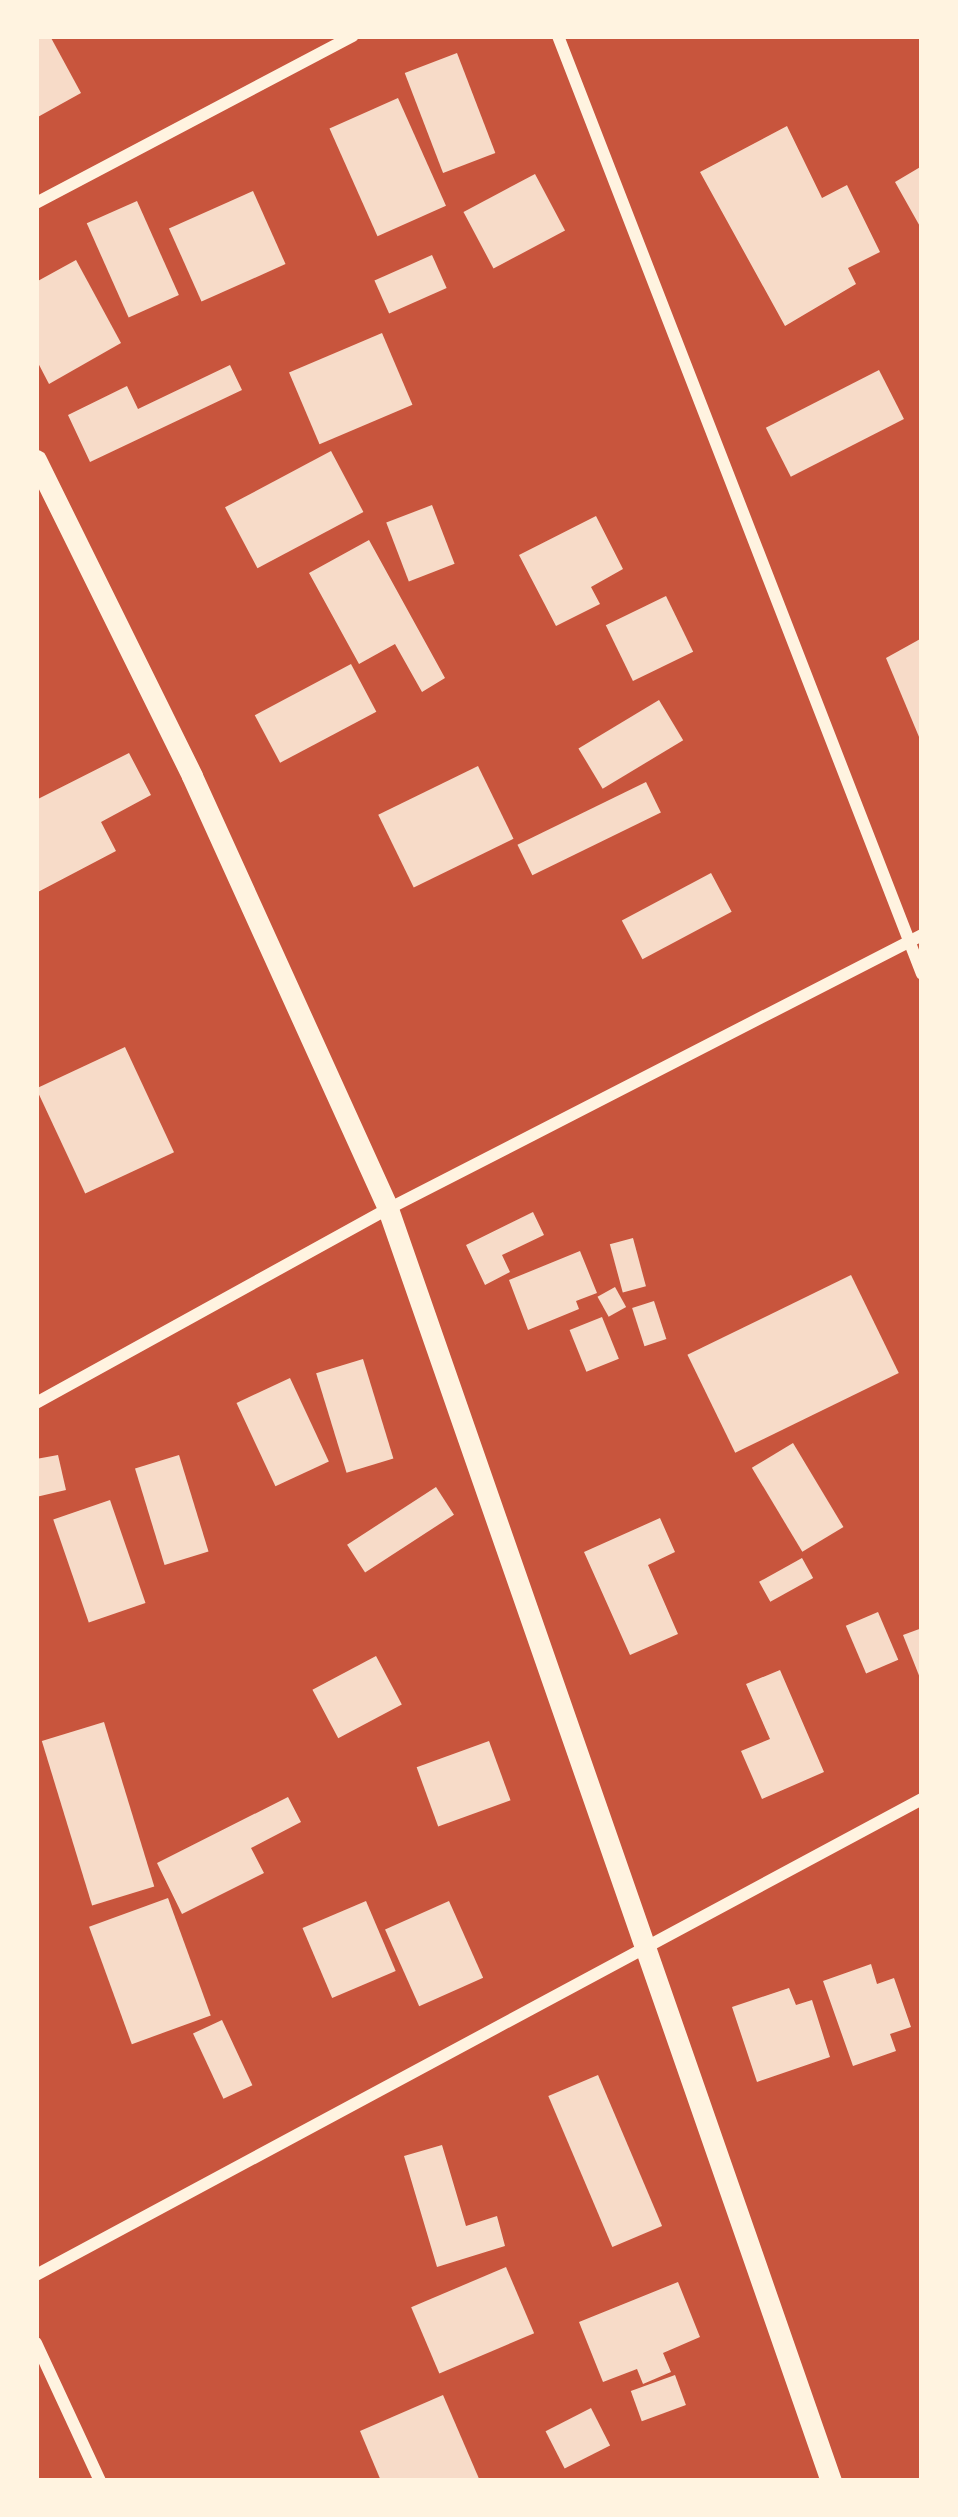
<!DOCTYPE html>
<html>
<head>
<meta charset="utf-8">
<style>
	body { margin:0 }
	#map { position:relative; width:958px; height:2517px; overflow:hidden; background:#c8553d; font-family:Arial,sans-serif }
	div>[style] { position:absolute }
	.building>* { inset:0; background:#f7dbc8; transform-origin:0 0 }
	.minor>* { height:12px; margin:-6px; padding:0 6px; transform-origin:6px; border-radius:6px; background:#fff3e0 }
	.tertiary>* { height:21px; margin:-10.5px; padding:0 10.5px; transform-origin:10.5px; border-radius:10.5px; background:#fff3e0 }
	span { translate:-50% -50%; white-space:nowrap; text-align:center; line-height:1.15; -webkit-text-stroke:9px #fff3e0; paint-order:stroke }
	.frame { position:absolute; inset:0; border:39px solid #fff3e0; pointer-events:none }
</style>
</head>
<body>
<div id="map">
	<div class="building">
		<div style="clip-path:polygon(36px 36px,50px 36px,81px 93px,36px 118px)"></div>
		<div style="left:457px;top:53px;width:107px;height:56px;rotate:69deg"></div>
		<div style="left:398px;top:98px;width:118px;height:75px;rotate:66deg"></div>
		<div style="clip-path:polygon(787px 126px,822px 198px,847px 185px,880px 252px,848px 268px,856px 284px,785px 326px,700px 172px)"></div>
		<div style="clip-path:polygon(922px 166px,922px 230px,895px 182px)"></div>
		<div style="left:535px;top:174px;width:64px;height:81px;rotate:62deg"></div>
		<div style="left:253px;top:191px;width:80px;height:92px;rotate:66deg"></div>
		<div style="left:137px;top:201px;width:103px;height:55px;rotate:66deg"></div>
		<div style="left:432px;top:255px;width:36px;height:63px;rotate:66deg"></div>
		<div style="clip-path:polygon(76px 260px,121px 343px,49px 384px,36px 359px,36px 282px)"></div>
		<div style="left:382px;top:333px;width:78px;height:101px;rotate:67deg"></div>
		<div style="clip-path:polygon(230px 365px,242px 390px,90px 462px,68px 415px,127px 386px,138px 409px)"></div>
		<div style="left:879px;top:370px;width:55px;height:127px;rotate:63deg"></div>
		<div style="left:331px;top:451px;width:69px;height:120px;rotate:62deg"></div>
		<div style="left:432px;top:505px;width:63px;height:49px;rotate:69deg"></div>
		<div style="clip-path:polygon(596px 516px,623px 569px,591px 587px,600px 604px,556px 626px,519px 555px)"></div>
		<div style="clip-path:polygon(369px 540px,445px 678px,422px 692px,395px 644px,359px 664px,309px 573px)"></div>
		<div style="left:666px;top:596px;width:62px;height:67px;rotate:64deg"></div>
		<div style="clip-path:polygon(922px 638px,922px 744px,886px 658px)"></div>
		<div style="left:351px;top:664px;width:54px;height:109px;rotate:62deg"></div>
		<div style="left:659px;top:700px;width:47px;height:94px;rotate:59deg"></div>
		<div style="clip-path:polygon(129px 753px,151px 795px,101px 822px,116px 851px,36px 893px,36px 800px)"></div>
		<div style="left:478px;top:766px;width:81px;height:111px;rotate:64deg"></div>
		<div style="left:646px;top:782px;width:34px;height:143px;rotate:64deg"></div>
		<div style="left:711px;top:873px;width:44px;height:101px;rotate:62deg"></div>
		<div style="left:125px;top:1047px;width:116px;height:98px;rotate:65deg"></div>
		<div style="clip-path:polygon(533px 1212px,544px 1235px,502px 1255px,510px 1272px,485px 1285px,466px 1245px)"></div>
		<div style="left:633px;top:1238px;width:50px;height:24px;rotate:75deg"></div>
		<div style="clip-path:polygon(580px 1251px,597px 1293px,576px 1301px,579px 1309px,528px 1330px,509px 1280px)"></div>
		<div style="left:851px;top:1275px;width:109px;height:182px;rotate:64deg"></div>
		<div style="left:615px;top:1287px;width:23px;height:20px;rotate:61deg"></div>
		<div style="left:654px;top:1301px;width:40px;height:23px;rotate:72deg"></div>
		<div style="left:602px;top:1317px;width:45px;height:35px;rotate:68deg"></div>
		<div style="left:363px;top:1359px;width:104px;height:49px;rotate:73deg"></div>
		<div style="left:290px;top:1378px;width:92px;height:59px;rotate:65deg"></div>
		<div style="left:793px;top:1443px;width:98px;height:48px;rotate:59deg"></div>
		<div style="clip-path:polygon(58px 1455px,66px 1490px,36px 1497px,36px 1459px)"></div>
		<div style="left:179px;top:1455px;width:101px;height:46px;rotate:73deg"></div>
		<div style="left:436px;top:1487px;width:33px;height:106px;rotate:57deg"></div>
		<div style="left:110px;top:1500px;width:109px;height:60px;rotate:71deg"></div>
		<div style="clip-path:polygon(660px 1518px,675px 1552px,648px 1565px,678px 1634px,630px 1655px,584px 1552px)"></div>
		<div style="left:802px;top:1558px;width:23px;height:49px;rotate:61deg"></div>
		<div style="left:878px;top:1612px;width:52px;height:35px;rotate:67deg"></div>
		<div style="clip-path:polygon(922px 1628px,922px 1683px,903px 1635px)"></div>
		<div style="left:376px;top:1656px;width:55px;height:72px;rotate:62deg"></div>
		<div style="clip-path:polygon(780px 1670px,824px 1772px,762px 1799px,741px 1751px,770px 1739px,746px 1684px)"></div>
		<div style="left:104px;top:1722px;width:172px;height:65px;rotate:73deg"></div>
		<div style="left:489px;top:1741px;width:63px;height:77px;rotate:70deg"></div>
		<div style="clip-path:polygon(288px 1797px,301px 1822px,251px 1848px,264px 1873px,182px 1914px,157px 1863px)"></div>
		<div style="left:168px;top:1898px;width:125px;height:84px;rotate:70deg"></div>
		<div style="left:366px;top:1901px;width:76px;height:69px;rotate:67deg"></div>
		<div style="left:449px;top:1901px;width:84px;height:70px;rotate:66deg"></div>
		<div style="clip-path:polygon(871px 1964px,877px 1984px,894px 1978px,911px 2027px,890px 2034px,896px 2051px,853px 2066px,823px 1981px)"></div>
		<div style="clip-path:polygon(789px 1988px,796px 2005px,812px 2000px,830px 2057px,757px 2082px,732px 2007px)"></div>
		<div style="left:222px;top:2020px;width:72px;height:32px;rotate:65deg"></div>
		<div style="left:598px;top:2075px;width:164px;height:54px;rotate:67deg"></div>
		<div style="clip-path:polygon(442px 2145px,466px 2226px,497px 2216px,505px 2246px,437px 2267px,404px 2156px)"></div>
		<div style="left:506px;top:2267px;width:72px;height:103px;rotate:67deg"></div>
		<div style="clip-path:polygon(678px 2282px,700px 2337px,663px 2353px,671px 2372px,643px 2384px,637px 2369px,603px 2382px,579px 2322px)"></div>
		<div style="left:675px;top:2375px;width:32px;height:47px;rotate:70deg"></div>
		<div style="clip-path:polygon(443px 2395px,480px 2481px,381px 2481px,360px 2431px)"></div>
		<div style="left:591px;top:2408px;width:42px;height:51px;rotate:63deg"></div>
	</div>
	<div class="minor">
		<div style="left:558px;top:36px;width:1006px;rotate:68.79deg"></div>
		<div style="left:36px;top:203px;width:358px;rotate:-27.8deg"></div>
		<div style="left:36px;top:1403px;width:402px;rotate:-28.9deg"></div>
		<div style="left:388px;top:1209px;width:600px;rotate:-27.16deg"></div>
		<div style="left:36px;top:2275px;width:1006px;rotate:-28.25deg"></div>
		<div style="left:36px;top:2343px;width:152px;rotate:65.1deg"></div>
	</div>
	<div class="tertiary">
		<div style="left:36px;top:460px;width:352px;rotate:63.7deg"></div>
		<div style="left:192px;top:776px;width:475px;rotate:65.6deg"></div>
		<div style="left:388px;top:1209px;width:1347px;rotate:70.8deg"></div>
	</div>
	<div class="frame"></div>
</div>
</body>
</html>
